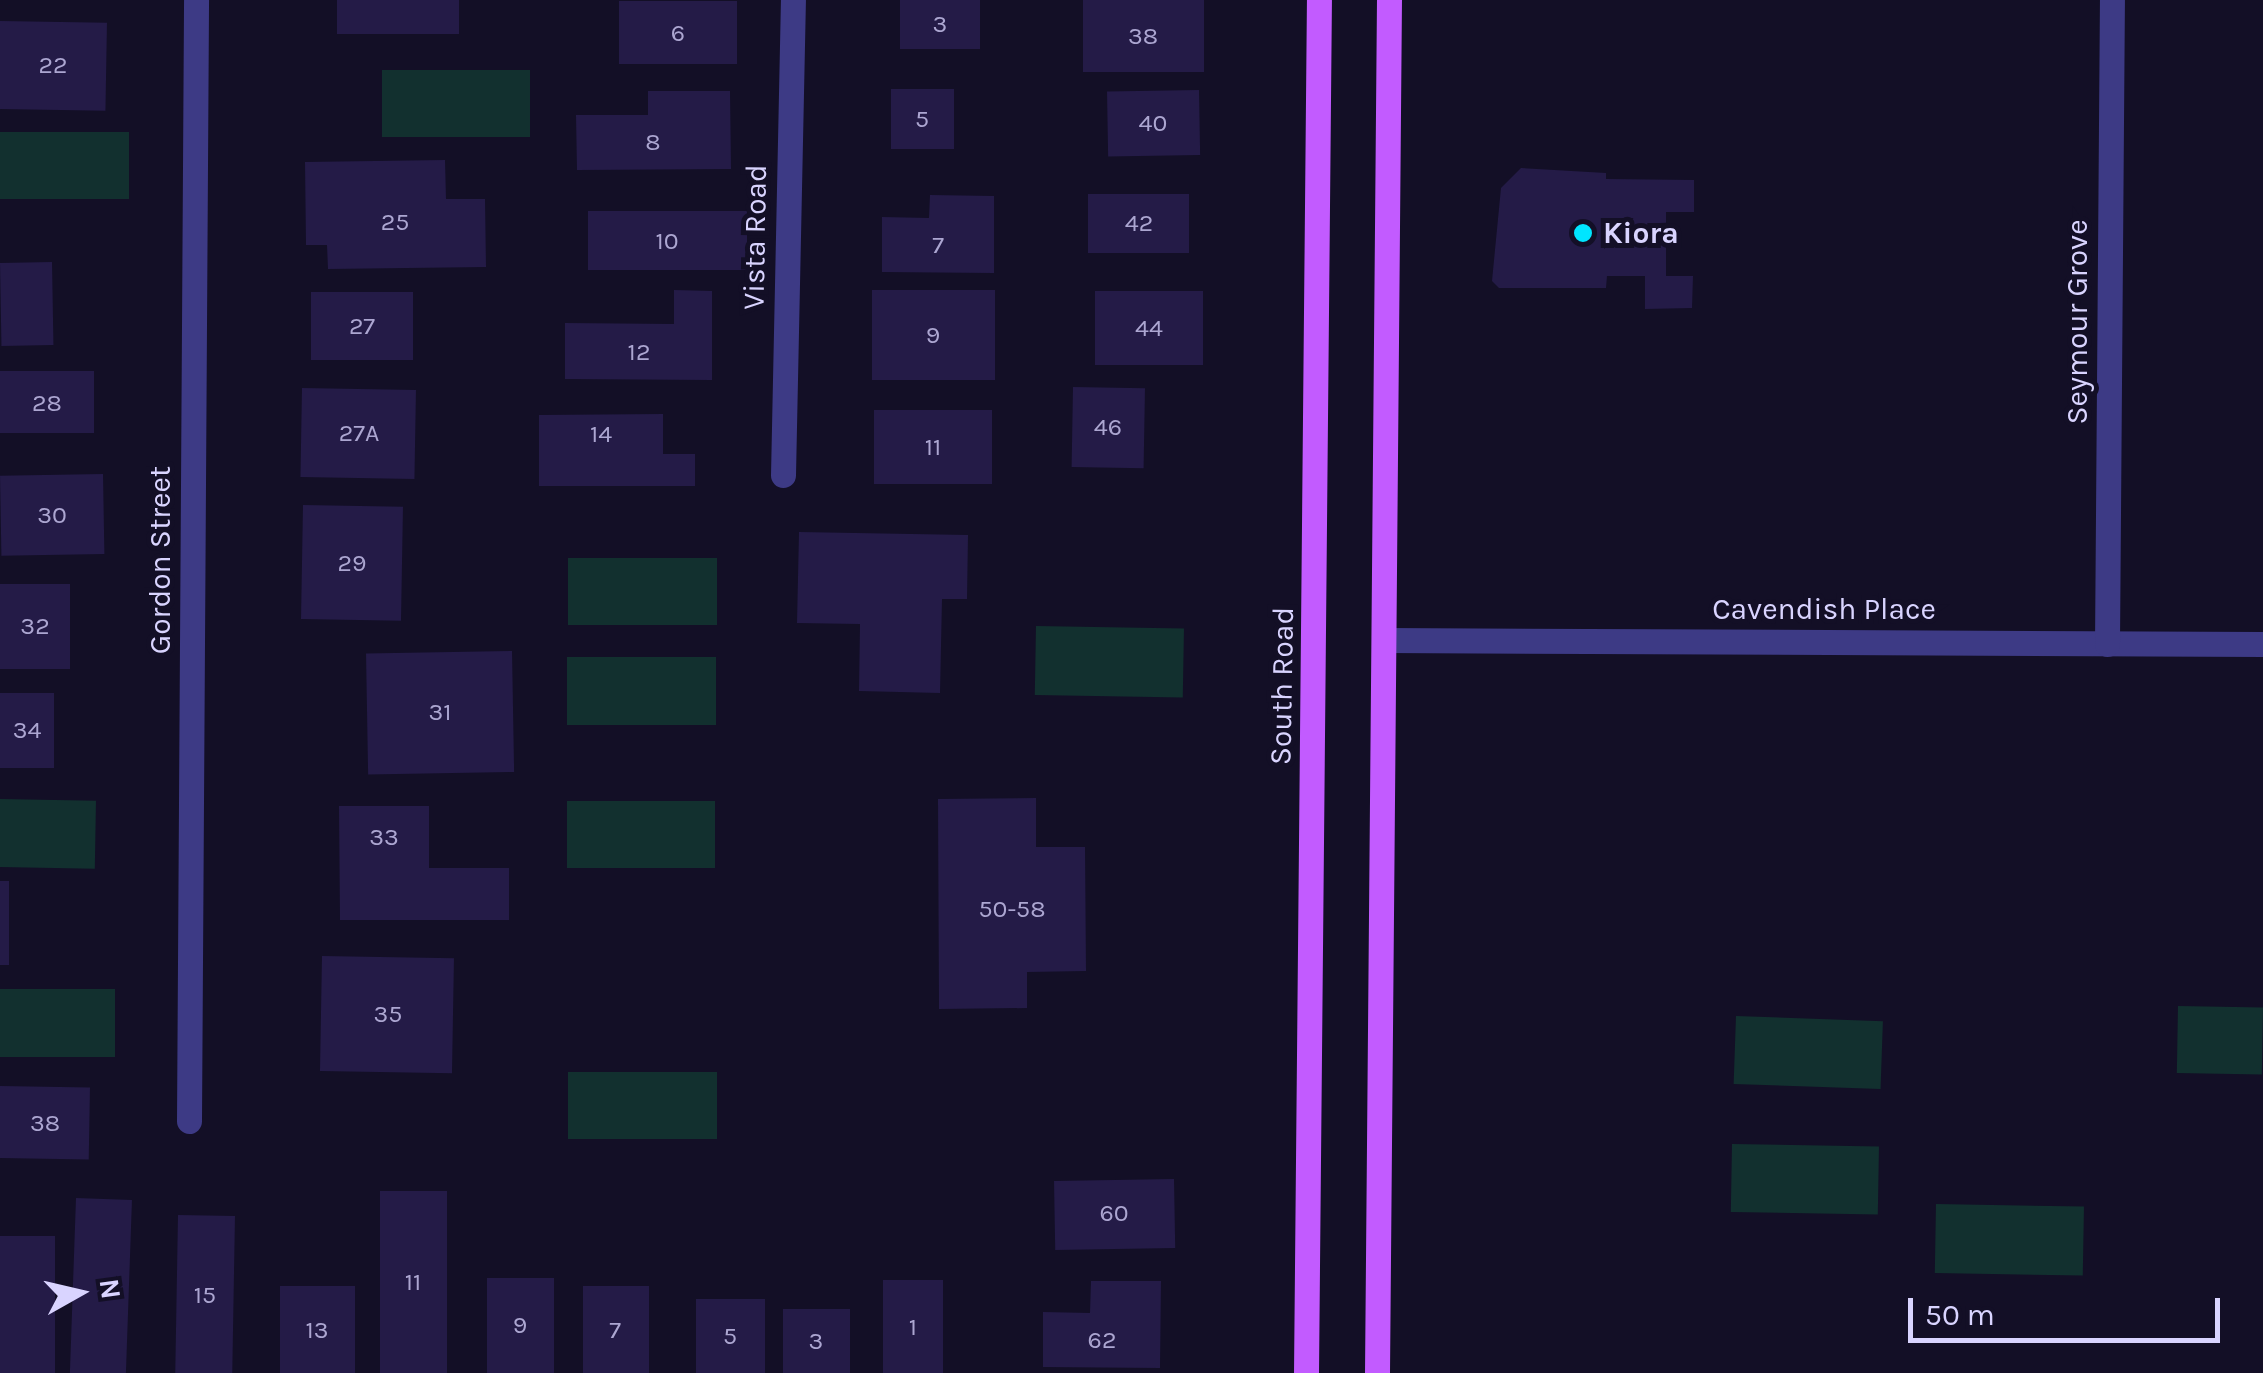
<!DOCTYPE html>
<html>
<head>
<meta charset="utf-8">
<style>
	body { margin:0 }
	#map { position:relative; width:2263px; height:1373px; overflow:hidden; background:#130f26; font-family:Karla,sans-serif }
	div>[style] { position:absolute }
	.green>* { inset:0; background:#12302f; transform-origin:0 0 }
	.building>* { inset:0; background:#241b47; transform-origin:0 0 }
	.street>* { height:25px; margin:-12.5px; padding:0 12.5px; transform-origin:12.5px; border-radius:12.5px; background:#3d3a85 }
	.primary>* { height:25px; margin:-12.5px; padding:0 12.5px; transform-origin:12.5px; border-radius:12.5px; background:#c25bff }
	.dots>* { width:28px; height:28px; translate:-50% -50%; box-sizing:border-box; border:5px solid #130f26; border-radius:50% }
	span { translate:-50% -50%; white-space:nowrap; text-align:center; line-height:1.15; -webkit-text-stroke:10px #130f26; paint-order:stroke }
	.number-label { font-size:25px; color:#aca6d1 }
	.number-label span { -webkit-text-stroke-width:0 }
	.poi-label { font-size:30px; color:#d9d4ff; font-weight:700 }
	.left { translate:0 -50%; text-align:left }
	.street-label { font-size:30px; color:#d9d4ff }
	.north { position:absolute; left:30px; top:1243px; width:100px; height:100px; -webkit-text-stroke:8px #130f26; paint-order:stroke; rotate:82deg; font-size:28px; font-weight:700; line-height:40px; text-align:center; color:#d9d4ff }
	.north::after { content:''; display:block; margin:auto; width:35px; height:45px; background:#d9d4ff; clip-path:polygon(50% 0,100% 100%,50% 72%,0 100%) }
	.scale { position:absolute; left:1908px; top:1298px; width:312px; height:45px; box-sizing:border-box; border:5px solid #d9d4ff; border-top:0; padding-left:12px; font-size:30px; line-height:35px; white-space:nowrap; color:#d9d4ff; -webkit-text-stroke:8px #130f26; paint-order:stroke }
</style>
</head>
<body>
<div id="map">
	<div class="green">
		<div style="left:382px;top:70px;width:148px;height:67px"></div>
		<div style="left:0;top:132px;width:129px;height:67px"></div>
		<div style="left:568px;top:558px;width:149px;height:67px"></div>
		<div style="left:1036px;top:626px;width:148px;height:69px;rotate:1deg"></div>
		<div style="left:567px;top:657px;width:149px;height:68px"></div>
		<div style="left:0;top:799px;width:96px;height:68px;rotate:1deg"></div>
		<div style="left:567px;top:801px;width:148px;height:67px"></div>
		<div style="left:115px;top:989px;width:68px;height:115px;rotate:90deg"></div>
		<div style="left:2178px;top:1006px;width:85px;height:67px;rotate:1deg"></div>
		<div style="left:1736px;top:1016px;width:147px;height:68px;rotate:2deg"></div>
		<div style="left:568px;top:1072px;width:149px;height:67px"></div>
		<div style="left:1732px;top:1144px;width:147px;height:68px;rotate:1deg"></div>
		<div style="left:1936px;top:1204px;width:148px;height:69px;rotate:1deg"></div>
	</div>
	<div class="building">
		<div style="left:337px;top:0;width:122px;height:34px"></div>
		<div style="left:900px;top:0;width:80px;height:49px"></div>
		<div style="left:1083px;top:0;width:121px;height:72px"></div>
		<div style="left:619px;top:1px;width:118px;height:63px"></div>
		<div style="left:0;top:21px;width:107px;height:88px;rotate:1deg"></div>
		<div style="left:891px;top:89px;width:63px;height:60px"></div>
		<div style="left:1199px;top:90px;width:65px;height:92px;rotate:89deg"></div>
		<div style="clip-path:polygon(648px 91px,730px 91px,731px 169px,577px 170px,576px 115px,648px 115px)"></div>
		<div style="clip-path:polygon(445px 160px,446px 199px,485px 199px,486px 267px,328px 269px,327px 245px,306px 245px,305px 162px)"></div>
		<div style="clip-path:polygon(1521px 168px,1606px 173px,1606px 179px,1694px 180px,1694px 212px,1666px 212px,1666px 276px,1693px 276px,1692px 308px,1645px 309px,1645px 276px,1607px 276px,1606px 288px,1499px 288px,1492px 281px,1501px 188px)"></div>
		<div style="left:1088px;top:194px;width:101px;height:59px"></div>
		<div style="clip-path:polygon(930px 195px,994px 196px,994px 273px,882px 272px,882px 217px,929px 218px)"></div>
		<div style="left:588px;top:211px;width:159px;height:59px"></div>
		<div style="left:52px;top:262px;width:83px;height:52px;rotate:89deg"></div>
		<div style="clip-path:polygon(674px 290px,712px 291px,712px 380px,565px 379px,565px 323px,674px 324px)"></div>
		<div style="left:872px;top:290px;width:123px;height:90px"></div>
		<div style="left:1095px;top:291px;width:108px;height:74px"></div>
		<div style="left:311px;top:292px;width:102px;height:68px"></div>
		<div style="left:94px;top:371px;width:62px;height:94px;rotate:90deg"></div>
		<div style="left:1073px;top:387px;width:72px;height:80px;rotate:1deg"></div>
		<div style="left:302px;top:388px;width:114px;height:89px;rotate:1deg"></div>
		<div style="left:874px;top:410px;width:118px;height:74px"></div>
		<div style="clip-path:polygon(663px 414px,663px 454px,695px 454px,695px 486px,539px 486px,539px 415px)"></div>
		<div style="left:103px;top:474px;width:80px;height:103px;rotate:89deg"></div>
		<div style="left:303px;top:505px;width:100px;height:114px;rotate:1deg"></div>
		<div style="clip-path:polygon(799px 532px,968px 535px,967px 599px,942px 599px,940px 693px,859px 691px,860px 624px,797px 623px)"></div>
		<div style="left:0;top:584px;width:70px;height:85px"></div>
		<div style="left:512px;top:651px;width:121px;height:146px;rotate:89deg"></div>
		<div style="left:0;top:693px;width:54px;height:75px"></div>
		<div style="clip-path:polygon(1036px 798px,1036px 847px,1085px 847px,1086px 971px,1027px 972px,1027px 1008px,939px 1009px,938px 799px)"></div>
		<div style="clip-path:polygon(339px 806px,429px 806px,429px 868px,509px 868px,509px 920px,340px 920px)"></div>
		<div style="left:0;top:881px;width:9px;height:84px"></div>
		<div style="left:322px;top:956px;width:132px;height:115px;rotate:1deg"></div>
		<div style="left:0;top:1086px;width:90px;height:72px;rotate:1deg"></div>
		<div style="left:1174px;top:1179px;width:69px;height:120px;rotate:89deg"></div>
		<div style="left:380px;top:1191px;width:67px;height:182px"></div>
		<div style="left:76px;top:1198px;width:56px;height:175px;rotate:2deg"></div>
		<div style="left:178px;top:1215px;width:57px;height:158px;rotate:1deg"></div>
		<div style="left:0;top:1236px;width:55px;height:137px"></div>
		<div style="left:487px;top:1278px;width:67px;height:95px"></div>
		<div style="left:943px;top:1280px;width:93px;height:60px;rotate:90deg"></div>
		<div style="clip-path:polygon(1091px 1281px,1161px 1281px,1160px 1368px,1043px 1367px,1043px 1312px,1090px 1313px)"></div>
		<div style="left:280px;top:1286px;width:75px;height:87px"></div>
		<div style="left:583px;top:1286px;width:66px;height:87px"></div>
		<div style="left:696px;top:1299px;width:69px;height:74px"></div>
		<div style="left:783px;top:1309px;width:67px;height:64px"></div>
	</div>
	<div class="street">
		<div style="left:783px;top:475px;width:475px;rotate:-88.8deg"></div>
		<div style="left:1384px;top:640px;width:879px;rotate:0.26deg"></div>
		<div style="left:2107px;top:644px;width:644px;rotate:-89.56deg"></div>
		<div style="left:189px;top:1121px;width:1121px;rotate:-89.64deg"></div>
	</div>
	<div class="primary">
		<div style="left:1306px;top:1373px;width:1373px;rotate:-89.46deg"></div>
		<div style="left:1377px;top:1373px;width:1373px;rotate:-89.5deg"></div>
	</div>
	<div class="dots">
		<div style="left:1583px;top:233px;background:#00e5ff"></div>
	</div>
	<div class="number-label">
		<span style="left:940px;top:24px">3</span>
		<span style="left:678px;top:33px">6</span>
		<span style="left:1143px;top:36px">38</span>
		<span style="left:53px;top:65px">22</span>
		<span style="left:922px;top:119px">5</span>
		<span style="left:1153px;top:123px">40</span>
		<span style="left:653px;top:142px">8</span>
		<span style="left:395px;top:222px">25</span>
		<span style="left:1139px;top:223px">42</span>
		<span style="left:667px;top:241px">10</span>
		<span style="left:938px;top:245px">7</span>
		<span style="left:362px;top:326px">27</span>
		<span style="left:1149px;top:328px">44</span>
		<span style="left:933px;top:335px">9</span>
		<span style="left:639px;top:352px">12</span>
		<span style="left:47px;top:403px">28</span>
		<span style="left:1108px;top:427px">46</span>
		<span style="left:359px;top:433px">27A</span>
		<span style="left:601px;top:434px">14</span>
		<span style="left:933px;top:447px">11</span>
		<span style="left:52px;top:515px">30</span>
		<span style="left:352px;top:563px">29</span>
		<span style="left:35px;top:626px">32</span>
		<span style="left:440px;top:712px">31</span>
		<span style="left:27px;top:730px">34</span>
		<span style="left:384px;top:837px">33</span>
		<span style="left:1012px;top:909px">50-58</span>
		<span style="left:388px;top:1014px">35</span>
		<span style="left:45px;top:1123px">38</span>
		<span style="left:1114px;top:1213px">60</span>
		<span style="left:413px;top:1282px">11</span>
		<span style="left:205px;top:1295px">15</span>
		<span style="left:520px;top:1325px">9</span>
		<span style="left:913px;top:1327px">1</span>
		<span style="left:317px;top:1330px">13</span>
		<span style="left:615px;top:1330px">7</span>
		<span style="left:730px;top:1336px">5</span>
		<span style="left:1102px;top:1340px">62</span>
		<span style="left:816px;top:1341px">3</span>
	</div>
	<div class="poi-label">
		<span class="left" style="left:1603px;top:233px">Kiora</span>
	</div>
	<div class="street-label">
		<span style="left:755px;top:237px;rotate:-89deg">Vista Road</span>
		<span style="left:2077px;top:322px;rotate:-90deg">Seymour Grove</span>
		<span style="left:160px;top:560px;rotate:-90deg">Gordon Street</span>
		<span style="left:1824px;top:609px">Cavendish Place</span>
		<span style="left:1282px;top:686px;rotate:-89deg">South Road</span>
	</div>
	<div class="north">N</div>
	<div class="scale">50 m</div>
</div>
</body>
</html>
